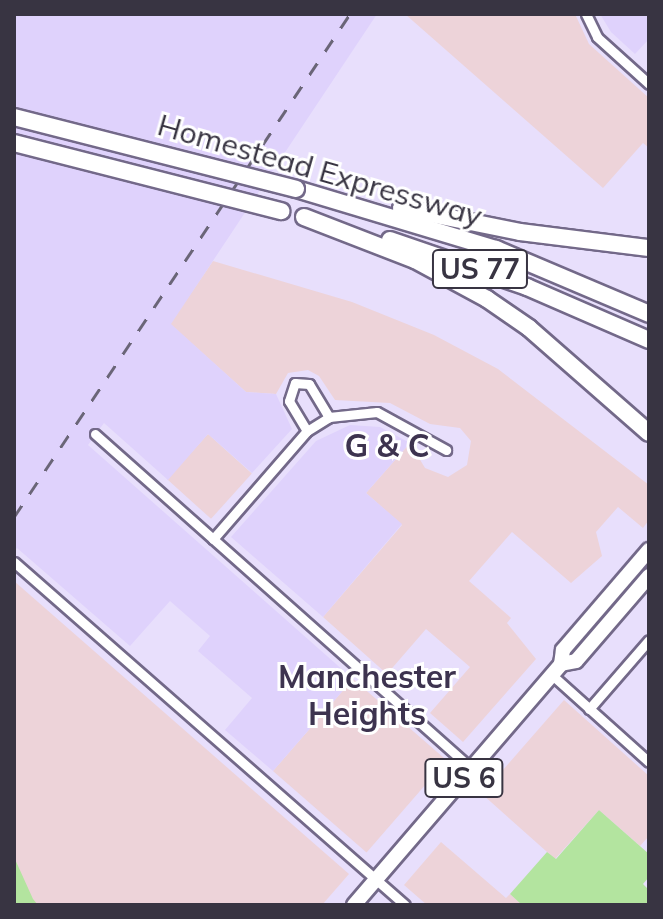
<!DOCTYPE html>
<html>
<head>
<meta charset="utf-8">
<style>
	body { margin:0 }
	#map { position:relative; width:663px; height:919px; overflow:hidden; background:#e8dffc; font-family:Mulish,sans-serif }
	div>[style] { position:absolute }
	.commercial>* { inset:0; background:#edd3d9; transform-origin:0 0 }
	.built>* { inset:0; background:#dfd2fc }
	.green>* { inset:0; background:#b3e49f }
	.roads { filter:drop-shadow(2px 0 #736989) drop-shadow(-2px 0 #736989) drop-shadow(0 2px #736989) drop-shadow(0 -2px #736989) }
	.street>* { height:9px; margin:-4.5px; padding:0 4.5px; transform-origin:4.5px; border-radius:4.5px; background:#fff }
	.primary>* { height:14px; margin:-7px; padding:0 7px; transform-origin:7px; border-radius:7px; background:#fff }
	.highway>* { height:16px; margin:-8px; padding:0 8px; transform-origin:8px; border-radius:8px; background:#fff }
	.rail>* { height:3px; margin-top:-1.5px; transform-origin:0; background:repeating-linear-gradient(90deg,#6a6577 0 14px,transparent 0 28px) }
	.bridges { filter:drop-shadow(2px 0 #736989) drop-shadow(-2px 0 #736989) drop-shadow(0 2px #736989) drop-shadow(0 -2px #736989) }
	.highway-bridge>* { height:16px; margin:-8px; padding:0 8px; transform-origin:8px; border-radius:8px; background:#fff }
	span { translate:-50% -50%; white-space:nowrap; text-align:center; line-height:1.15; -webkit-text-stroke:6px #fff; paint-order:stroke }
	.shield-label span { padding:2px 6px; background:#fff; border:2px solid; border-radius:6px; -webkit-text-stroke-width:0 }
	.shield-label { font-size:28px; color:#383442; font-weight:700 }
	.street-label { font-size:30px; color:#383442 }
	.neighbourhood-label { font-size:32px; color:#3d334f; font-weight:700 }
	.frame { position:absolute; inset:0; border:16px solid #383442; pointer-events:none }
</style>
</head>
<body>
<div id="map">
	<div class="commercial">
		<div style="clip-path:polygon(405px 14px,575px 14px,589px 44px,649px 98px,649px 148px,643px 143px,603px 188px)"></div>
		<div style="clip-path:polygon(213px 261px,352px 302px,434px 335px,498px 369px,649px 485px,649px 520px,643px 528px,618px 507px,596px 532px,602px 556px,571px 583px,512px 532px,469px 581px,511px 618px,507px 623px,536px 659px,463px 742px,430px 713px,470px 667px,426px 629px,387px 674px,323px 617px,402px 525px,366px 493px,410px 443px,425px 468px,448px 477px,467px 465px,471px 441px,460px 428px,430px 424px,390px 403px,335px 400px,319px 376px,308px 370px,288px 373px,276px 394px,246px 392px,170px 324px)"></div>
		<div style="left:208px;top:434px;width:59px;height:61px;rotate:42deg"></div>
		<div style="clip-path:polygon(14px 581px,349px 874px,322px 905px,14px 905px)"></div>
		<div style="left:353px;top:679px;width:124px;height:122px;rotate:41deg"></div>
		<div style="clip-path:polygon(564px 700px,649px 776px,649px 836px,640px 846px,599px 810px,555px 859px,482px 794px)"></div>
		<div style="clip-path:polygon(441px 842px,506px 898px,510px 894px,522px 905px,427px 905px,404px 885px)"></div>
	</div>
	<div class="built">
		<div style="clip-path:polygon(14px 14px,377px 14px,171px 324px,246px 392px,276px 394px,292px 429px,252px 473px,208px 434px,168px 480px,104px 423px,88px 445px,353px 679px,273px 771px,225px 730px,252px 698px,198px 651px,210px 636px,170px 601px,130px 646px,17px 548px,14px 551px)"></div>
		<div style="clip-path:polygon(600px 14px,649px 14px,649px 39px,635px 54px,611px 32px)"></div>
		<div style="clip-path:polygon(350px 425px,380px 427px,410px 443px,366px 493px,402px 524px,323px 617px,231px 537px,316px 441px)"></div>
	</div>
	<div class="green">
		<div style="clip-path:polygon(599px 810px,649px 854px,649px 877px,643px 884px,649px 890px,649px 905px,522px 905px,510px 894px,547px 852px,556px 859px)"></div>
		<div style="clip-path:polygon(14px 857px,33px 899px,38px 905px,14px 905px)"></div>
	</div>
	<div class="roads">
		<div class="street">
			<div style="left:586px;top:14px;width:25px;rotate:64deg"></div>
			<div style="left:597px;top:37px;width:70px;rotate:42.1deg"></div>
			<div style="left:307px;top:431px;width:35px;rotate:-121deg"></div>
			<div style="left:289px;top:401px;width:19px;rotate:-72deg"></div>
			<div style="left:295px;top:383px;width:14px;rotate:4deg"></div>
			<div style="left:309px;top:384px;width:39px;rotate:59deg"></div>
			<div style="left:95px;top:434px;width:504px;rotate:41.62deg"></div>
			<div style="left:213px;top:539px;width:143px;rotate:-49deg"></div>
			<div style="left:307px;top:431px;width:26px;rotate:-32deg"></div>
			<div style="left:329px;top:417px;width:48px;rotate:-5.9deg"></div>
			<div style="left:377px;top:412px;width:79px;rotate:28.8deg"></div>
			<div style="left:14px;top:562px;width:520px;rotate:41.26deg"></div>
			<div style="left:552px;top:675px;width:130px;rotate:41.9deg"></div>
			<div style="left:589px;top:709px;width:91px;rotate:-49deg"></div>
		</div>
		<div class="primary">
			<div style="left:561px;top:664px;width:15px;rotate:-11deg"></div>
			<div style="left:576px;top:661px;width:112px;rotate:-49.3deg"></div>
			<div style="left:354px;top:905px;width:318px;rotate:-49.3deg"></div>
			<div style="left:561px;top:664px;width:14px;rotate:-82deg"></div>
			<div style="left:563px;top:650px;width:132px;rotate:-49.3deg"></div>
		</div>
		<div class="highway">
			<div style="left:296px;top:189px;width:209px;rotate:16.7deg"></div>
			<div style="left:496px;top:249px;width:166px;rotate:23deg"></div>
			<div style="left:401px;top:208px;width:121px;rotate:11.4deg"></div>
			<div style="left:520px;top:232px;width:130px;rotate:7.1deg"></div>
			<div style="left:304px;top:217px;width:119px;rotate:21.2deg"></div>
			<div style="left:415px;top:260px;width:82px;rotate:28.4deg"></div>
			<div style="left:487px;top:299px;width:51px;rotate:34.6deg"></div>
			<div style="left:529px;top:328px;width:159px;rotate:41.2deg"></div>
			<div style="left:390px;top:240px;width:145px;rotate:18.9deg"></div>
			<div style="left:527px;top:287px;width:133px;rotate:23.5deg"></div>
		</div>
	</div>
	<div class="rail">
		<div style="left:14px;top:517px;width:605px;rotate:-56.26deg"></div>
	</div>
	<div class="bridges">
		<div class="highway-bridge">
			<div style="left:14px;top:117px;width:291px;rotate:14.3deg"></div>
			<div style="left:14px;top:143px;width:276px;rotate:14.3deg"></div>
		</div>
	</div>
	<div class="shield-label">
		<span style="left:480px;top:269px">US 77</span>
		<span style="left:464px;top:778px">US 6</span>
	</div>
	<div class="street-label">
		<span style="left:320px;top:170px;rotate:16deg">Homestead Expressway</span>
	</div>
	<div class="neighbourhood-label">
		<span style="left:387px;top:445px">G &amp; C</span>
		<span style="left:367px;top:695px">Manchester<br>Heights</span>
	</div>
	<div class="frame"></div>
</div>
</body>
</html>
